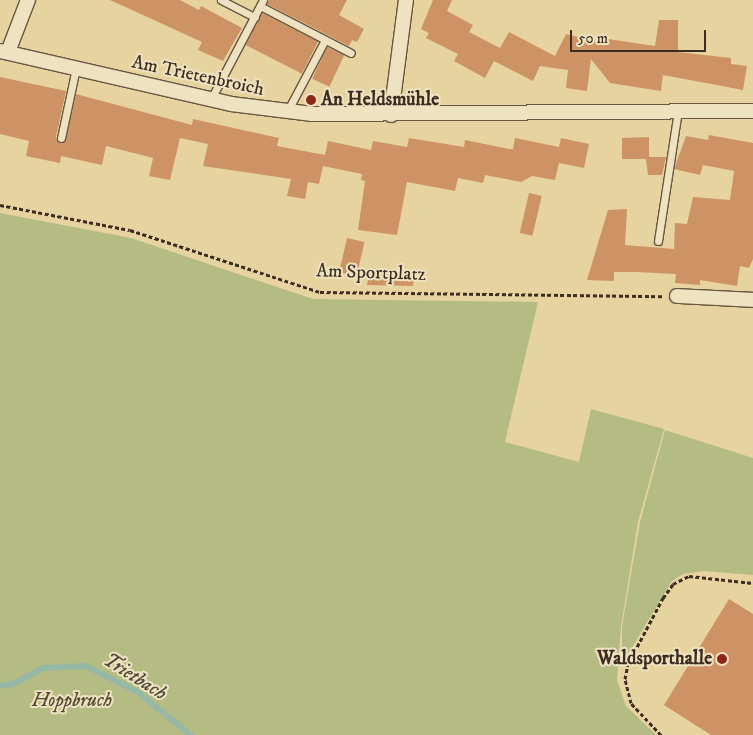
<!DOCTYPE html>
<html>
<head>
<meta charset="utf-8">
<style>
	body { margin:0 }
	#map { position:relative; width:753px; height:735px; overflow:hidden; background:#e6d3a0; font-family:"IM FELL DW Pica",serif }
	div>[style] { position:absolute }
	.green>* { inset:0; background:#b4bc84 }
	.stream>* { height:5.5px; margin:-2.75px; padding:0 2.75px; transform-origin:2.75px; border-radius:2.75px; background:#96b8a5 }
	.building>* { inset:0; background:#ce9365; transform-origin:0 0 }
	.path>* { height:3px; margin-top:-1.5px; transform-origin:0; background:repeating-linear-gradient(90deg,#3d2d21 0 4px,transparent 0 6.5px) }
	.roads { filter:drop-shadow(1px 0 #675641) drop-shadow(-1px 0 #675641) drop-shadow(0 1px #675641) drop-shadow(0 -1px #675641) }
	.lane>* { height:7px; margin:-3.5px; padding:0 3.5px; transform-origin:3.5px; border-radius:3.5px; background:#efe2c1 }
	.street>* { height:14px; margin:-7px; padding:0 7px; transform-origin:7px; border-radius:7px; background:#efe2c1 }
	.dots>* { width:14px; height:14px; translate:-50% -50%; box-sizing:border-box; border:2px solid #efe2c1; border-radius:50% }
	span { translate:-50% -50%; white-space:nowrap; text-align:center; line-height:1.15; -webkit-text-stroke:4px #efe2c1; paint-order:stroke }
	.street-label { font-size:19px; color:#3d2d21 }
	.poi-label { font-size:19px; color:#3d2d21; font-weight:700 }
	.left { translate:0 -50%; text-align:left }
	.right { translate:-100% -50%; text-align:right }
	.park-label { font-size:19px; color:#554a35; font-style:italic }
	.water-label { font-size:20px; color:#4f493b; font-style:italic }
	.scale { position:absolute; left:570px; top:30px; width:136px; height:22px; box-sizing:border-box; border:2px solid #3d2d21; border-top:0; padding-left:6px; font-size:15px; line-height:18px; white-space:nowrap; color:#3d2d21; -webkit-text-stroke:4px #efe2c1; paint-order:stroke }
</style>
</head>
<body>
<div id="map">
	<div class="green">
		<div style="clip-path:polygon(0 213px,131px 238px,313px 299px,538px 302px,505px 442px,579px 462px,591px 409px,664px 429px,638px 522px,621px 626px,617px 680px,626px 706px,656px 735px,0 735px)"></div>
		<div style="clip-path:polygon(665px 430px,753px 458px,753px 575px,704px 571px,683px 574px,672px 581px,622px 664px,622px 626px,640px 522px)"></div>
	</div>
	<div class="stream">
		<div style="left:0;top:686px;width:13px;rotate:-9deg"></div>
		<div style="left:13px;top:684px;width:34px;rotate:-28deg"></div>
		<div style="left:43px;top:668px;width:43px;rotate:-2.7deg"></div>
		<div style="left:86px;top:666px;width:58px;rotate:26.6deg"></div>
		<div style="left:138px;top:692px;width:68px;rotate:39.1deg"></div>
	</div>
	<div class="building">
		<div style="clip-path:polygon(110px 0,180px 0,199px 10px,201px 6px,242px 28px,223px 61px,198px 50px,202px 42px)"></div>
		<div style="clip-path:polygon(347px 0,339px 15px,364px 29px,357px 42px,352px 40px,349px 46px,267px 4px,269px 0)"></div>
		<div style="clip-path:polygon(433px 0,452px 0,447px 11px,473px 25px,469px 32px,500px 48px,509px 32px,555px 56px,566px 34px,601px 43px,601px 38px,655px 46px,659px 20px,678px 20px,678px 52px,731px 58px,731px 64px,747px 66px,743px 90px,663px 75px,661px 91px,610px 83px,591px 59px,587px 91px,566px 88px,568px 70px,540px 66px,533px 81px,494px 61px,485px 78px,454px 61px,458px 54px,426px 38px,429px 33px,421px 29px)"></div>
		<div style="left:262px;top:13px;width:63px;height:36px;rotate:27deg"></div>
		<div style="left:327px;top:47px;width:19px;height:35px;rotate:25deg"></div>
		<div style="clip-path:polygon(0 77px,66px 91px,56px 137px,60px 143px,66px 139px,76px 94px,192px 125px,193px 119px,279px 138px,277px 146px,325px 155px,328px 141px,371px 150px,373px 141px,407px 147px,409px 138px,464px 147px,465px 140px,509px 149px,513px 149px,515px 138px,559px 147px,561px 138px,589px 144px,584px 168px,559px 163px,555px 180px,532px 176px,521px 182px,485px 175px,483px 183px,458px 178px,455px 191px,407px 182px,397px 235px,358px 230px,365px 181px,361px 180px,362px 174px,323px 166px,319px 184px,308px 182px,305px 199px,287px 196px,291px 179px,203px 166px,208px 144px,180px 138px,170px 180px,149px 176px,153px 158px,106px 146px,102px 165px,61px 156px,60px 163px,26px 156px,29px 141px,0 134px)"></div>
		<div style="clip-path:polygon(709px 135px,753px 143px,753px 259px,749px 268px,740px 266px,737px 286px,700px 280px,700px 285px,675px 283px,676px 274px,636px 272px,614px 272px,614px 281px,587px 280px,608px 210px,627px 209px,625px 245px,674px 249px,675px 223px,687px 224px,693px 197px,730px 200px,734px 171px,703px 165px,700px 175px,674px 169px,686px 136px,708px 140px)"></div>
		<div style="clip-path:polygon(649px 137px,649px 157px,666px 157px,662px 175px,648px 175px,646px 159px,622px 159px,622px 138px)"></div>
		<div style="left:529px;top:193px;width:13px;height:41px;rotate:13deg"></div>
		<div style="left:347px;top:238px;width:18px;height:35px;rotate:13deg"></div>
		<div style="clip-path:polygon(370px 269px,414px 279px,413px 286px,367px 285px)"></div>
		<div style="clip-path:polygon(729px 599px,753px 614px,753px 735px,711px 735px,664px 705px)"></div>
	</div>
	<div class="path">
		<div style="left:0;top:205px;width:132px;rotate:10.9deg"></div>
		<div style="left:130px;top:230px;width:200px;rotate:18.1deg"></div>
		<div style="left:320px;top:292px;width:342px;rotate:0.7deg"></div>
		<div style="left:661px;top:735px;width:44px;rotate:-133.2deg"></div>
		<div style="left:631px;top:703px;width:25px;rotate:-104deg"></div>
		<div style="left:625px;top:679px;width:15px;rotate:-79deg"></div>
		<div style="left:628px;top:664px;width:75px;rotate:-62.1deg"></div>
		<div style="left:663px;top:598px;width:17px;rotate:-54deg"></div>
		<div style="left:673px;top:584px;width:18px;rotate:-27deg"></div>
		<div style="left:689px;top:576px;width:64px;rotate:6.2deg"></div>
	</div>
	<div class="roads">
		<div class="lane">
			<div style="left:221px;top:0;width:38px;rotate:27deg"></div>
			<div style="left:260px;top:6px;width:102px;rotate:27.3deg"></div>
			<div style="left:211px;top:99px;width:112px;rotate:-62.3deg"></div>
			<div style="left:287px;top:112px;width:81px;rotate:-62.2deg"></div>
			<div style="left:61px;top:138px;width:72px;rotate:-77.9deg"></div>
			<div style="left:658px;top:241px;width:132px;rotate:-81.3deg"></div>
		</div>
		<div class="street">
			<div style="left:0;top:51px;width:237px;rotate:12.9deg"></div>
			<div style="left:231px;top:104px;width:82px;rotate:7deg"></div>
			<div style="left:312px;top:114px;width:441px;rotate:-0.4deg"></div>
			<div style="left:8px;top:52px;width:56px;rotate:-69deg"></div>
			<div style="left:391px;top:115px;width:116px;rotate:-82.6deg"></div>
			<div style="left:677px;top:296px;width:76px;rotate:3deg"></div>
		</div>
	</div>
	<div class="dots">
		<div style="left:311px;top:100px;background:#8f2418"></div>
		<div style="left:722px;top:659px;background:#8f2418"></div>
	</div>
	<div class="street-label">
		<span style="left:198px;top:76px;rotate:12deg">Am Trietenbroich</span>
		<span style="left:371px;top:273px;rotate:2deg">Am Sportplatz</span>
	</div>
	<div class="poi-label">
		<span class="left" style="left:321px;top:100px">An Heldsmühle</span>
		<span class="right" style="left:712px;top:659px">Waldsporthalle</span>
	</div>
	<div class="park-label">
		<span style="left:72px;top:701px">Hoppbruch</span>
	</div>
	<div class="water-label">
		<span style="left:135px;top:677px;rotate:32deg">Trietbach</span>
	</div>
	<div class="scale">50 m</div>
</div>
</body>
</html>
